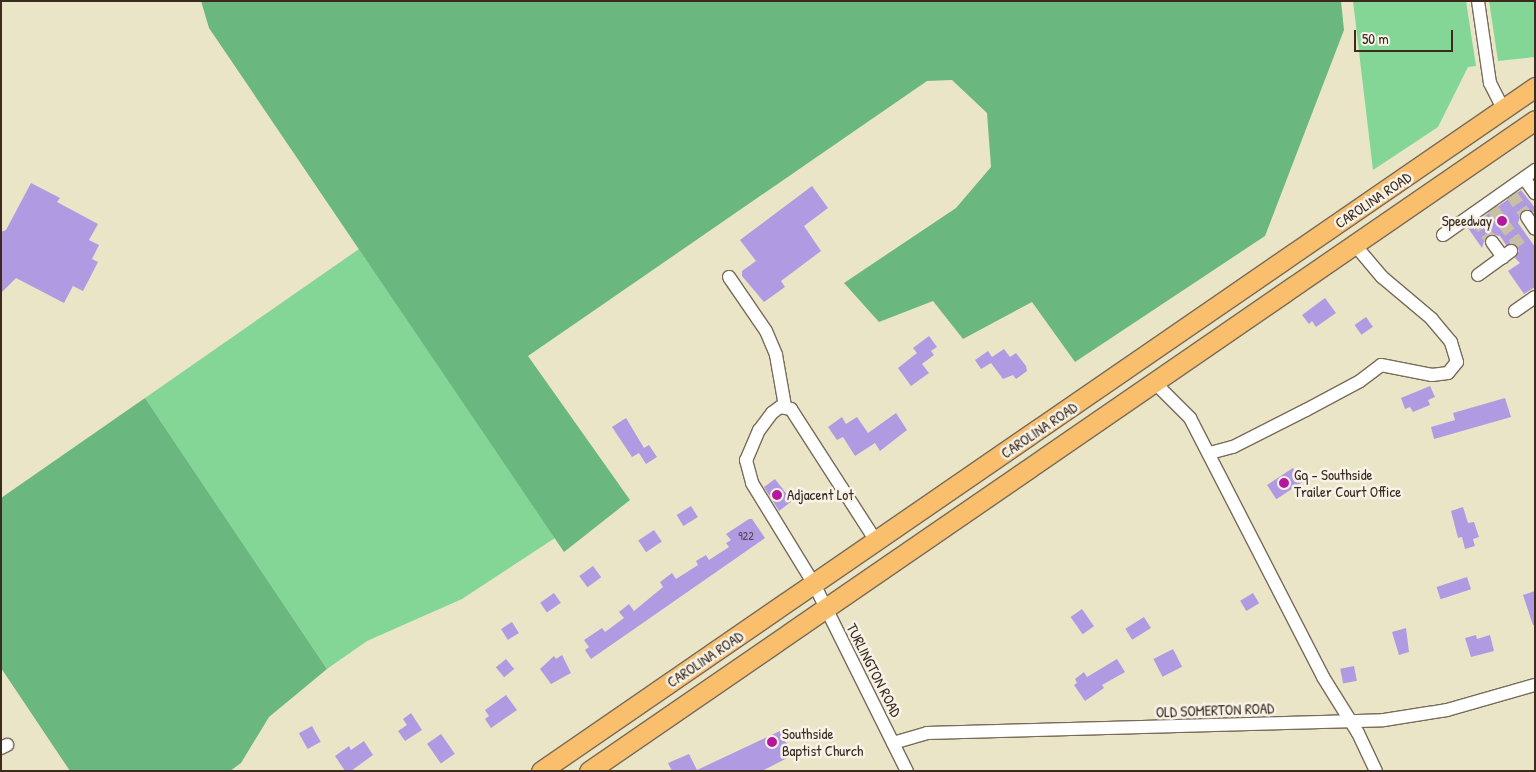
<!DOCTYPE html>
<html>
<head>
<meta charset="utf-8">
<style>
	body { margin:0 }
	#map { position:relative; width:1536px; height:772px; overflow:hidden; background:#ebe5c8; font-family:"Patrick Hand",sans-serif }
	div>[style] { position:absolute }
	.green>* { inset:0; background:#84d697 }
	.forest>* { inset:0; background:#6bb780 }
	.building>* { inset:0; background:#b09ae1; transform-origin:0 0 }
	.minor-tunnel>* { height:12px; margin-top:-6px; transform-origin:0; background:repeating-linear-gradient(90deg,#c8c0a6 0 12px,transparent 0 18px) }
	.roads { filter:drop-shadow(1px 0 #796b5a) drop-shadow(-1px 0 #796b5a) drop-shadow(0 1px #796b5a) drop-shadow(0 -1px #796b5a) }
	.minor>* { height:12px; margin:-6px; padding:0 6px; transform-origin:6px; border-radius:6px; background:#fff }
	.highway>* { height:19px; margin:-9.5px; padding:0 9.5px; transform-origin:9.5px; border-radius:9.5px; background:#f9bf6d }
	.dots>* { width:14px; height:14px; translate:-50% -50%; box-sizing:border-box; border:2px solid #f7f3e8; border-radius:50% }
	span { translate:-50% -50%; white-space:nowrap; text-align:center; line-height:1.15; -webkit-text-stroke:5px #f7f3e8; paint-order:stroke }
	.number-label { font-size:12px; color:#58464f }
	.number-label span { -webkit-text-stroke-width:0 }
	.street-label { font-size:15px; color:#3b2a1e }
	.poi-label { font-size:15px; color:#3b2a1e }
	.right { translate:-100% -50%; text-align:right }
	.left { translate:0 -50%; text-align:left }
	.frame { position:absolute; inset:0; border:2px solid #3b2a1e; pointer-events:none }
	.scale { position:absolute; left:1354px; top:30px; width:99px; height:22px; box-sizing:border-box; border:2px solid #3b2a1e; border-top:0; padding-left:6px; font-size:15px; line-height:18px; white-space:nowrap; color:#3b2a1e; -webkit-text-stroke:4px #f7f3e8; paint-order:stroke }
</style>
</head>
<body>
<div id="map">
	<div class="green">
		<div style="clip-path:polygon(1353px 1px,1466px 1px,1476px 66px,1468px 67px,1438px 127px,1373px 170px)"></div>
		<div style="clip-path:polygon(1489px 1px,1535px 1px,1535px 57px,1498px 61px)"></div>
		<div style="clip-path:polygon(359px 249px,555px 538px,462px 599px,367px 641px,327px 669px,145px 398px)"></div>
	</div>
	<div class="forest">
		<div style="clip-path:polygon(201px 1px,1341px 1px,1344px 30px,1265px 236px,1075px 362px,1032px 302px,963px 339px,933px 301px,879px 322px,844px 283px,956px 208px,991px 167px,987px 113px,952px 80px,927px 81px,528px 356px,630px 500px,564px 552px,209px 28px)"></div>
		<div style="clip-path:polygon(145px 398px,327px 669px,269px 717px,241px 763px,230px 771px,70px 771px,1px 668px,1px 498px)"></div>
	</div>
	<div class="building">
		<div style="clip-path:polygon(31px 183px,60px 198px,57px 202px,98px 224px,89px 240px,99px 245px,92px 259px,98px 262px,83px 291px,73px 286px,64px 303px,16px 278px,1px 293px,1px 232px,6px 230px)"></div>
		<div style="clip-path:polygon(812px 186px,828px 208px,804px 226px,821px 251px,781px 281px,785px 287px,764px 302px,742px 276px,742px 271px,756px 261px,740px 240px)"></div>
		<div style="clip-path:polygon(1521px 190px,1535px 208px,1534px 212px,1522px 211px,1518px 223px,1535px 247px,1535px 287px,1524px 294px,1508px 271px,1520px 263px,1515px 258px,1519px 251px,1517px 246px,1506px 245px,1500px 236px,1492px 234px,1485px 238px,1482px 248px,1468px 228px)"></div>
		<div style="clip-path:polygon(1325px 298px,1336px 313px,1316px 327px,1312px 321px,1309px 324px,1302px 315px)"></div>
		<div style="left:1366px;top:317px;width:12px;height:14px;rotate:55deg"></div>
		<div style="clip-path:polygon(929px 336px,937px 347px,931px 351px,934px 355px,922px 364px,929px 373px,911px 386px,898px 368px,917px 353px,913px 348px)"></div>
		<div style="clip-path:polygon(1004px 349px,1010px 357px,1016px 353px,1026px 366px,1027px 371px,1016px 379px,1013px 375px,1003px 379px,991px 363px,981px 369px,975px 360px,988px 351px,992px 357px)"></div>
		<div style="clip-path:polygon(1430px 386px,1435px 397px,1428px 400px,1430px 405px,1413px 412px,1410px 407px,1405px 409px,1401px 398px)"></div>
		<div style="clip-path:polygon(1505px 398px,1511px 417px,1434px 439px,1431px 427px,1455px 420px,1453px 413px)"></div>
		<div style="clip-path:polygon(896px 413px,907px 430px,880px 451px,875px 443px,855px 456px,843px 437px,837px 440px,828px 427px,842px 417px,846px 424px,857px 417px,868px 433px)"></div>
		<div style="clip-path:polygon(626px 418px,644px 448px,649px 445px,657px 457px,646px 464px,639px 453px,632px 457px,612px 427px)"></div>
		<div style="left:1293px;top:468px;width:17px;height:31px;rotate:57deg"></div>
		<div style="clip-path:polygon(775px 479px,792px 501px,779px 511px,764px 487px)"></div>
		<div style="left:691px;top:506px;width:13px;height:17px;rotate:58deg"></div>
		<div style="clip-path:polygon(1463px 507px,1468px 523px,1474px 522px,1479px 537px,1473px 539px,1475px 546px,1465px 549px,1462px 537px,1458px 538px,1451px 511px)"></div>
		<div style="clip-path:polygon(749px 519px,752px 519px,765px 538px,591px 659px,585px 650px,589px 647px,584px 640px,602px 628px,605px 632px,624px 618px,619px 612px,629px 604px,634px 611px,663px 587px,660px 582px,672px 573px,676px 579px,698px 565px,696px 561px,706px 555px,709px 560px,729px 547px,726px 543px,731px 540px,726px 534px)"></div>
		<div style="left:654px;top:530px;width:14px;height:19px;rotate:56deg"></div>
		<div style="left:593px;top:566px;width:14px;height:17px;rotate:54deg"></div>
		<div style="left:1467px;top:577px;width:13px;height:32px;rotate:72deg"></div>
		<div style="clip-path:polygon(1535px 591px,1535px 625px,1533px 625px,1523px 595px)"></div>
		<div style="left:554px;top:593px;width:12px;height:17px;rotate:55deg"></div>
		<div style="left:1253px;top:593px;width:12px;height:15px;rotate:59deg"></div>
		<div style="left:1082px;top:609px;width:21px;height:14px;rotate:55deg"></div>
		<div style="left:1144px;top:617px;width:13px;height:22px;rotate:58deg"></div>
		<div style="left:512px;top:622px;width:13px;height:13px;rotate:58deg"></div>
		<div style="clip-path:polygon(1406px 628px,1409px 652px,1399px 655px,1392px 632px)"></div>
		<div style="clip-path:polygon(1476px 635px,1477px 639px,1490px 635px,1494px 651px,1471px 657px,1465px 638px)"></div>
		<div style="left:1173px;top:649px;width:20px;height:22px;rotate:63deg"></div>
		<div style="clip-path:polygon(562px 655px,571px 673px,551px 684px,540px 669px,554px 656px,556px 659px)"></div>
		<div style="left:506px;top:659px;width:13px;height:13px;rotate:51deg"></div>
		<div style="clip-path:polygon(1117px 659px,1125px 672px,1102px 685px,1104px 688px,1085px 701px,1074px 685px,1077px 683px,1075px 679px,1084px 672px,1087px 677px)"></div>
		<div style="left:1354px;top:666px;width:15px;height:14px;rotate:79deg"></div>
		<div style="clip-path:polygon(506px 695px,517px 710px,491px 728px,485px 719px,489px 716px,485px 710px)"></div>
		<div style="clip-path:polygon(411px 713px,422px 730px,405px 741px,398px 731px,407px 725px,403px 719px)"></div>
		<div style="left:312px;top:726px;width:18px;height:15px;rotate:61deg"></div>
		<div style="clip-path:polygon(780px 731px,793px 755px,762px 771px,672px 771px,668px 763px,689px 754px,697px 770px)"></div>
		<div style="left:441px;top:734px;width:24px;height:17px;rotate:55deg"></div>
		<div style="clip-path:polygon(364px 741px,373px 755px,351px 771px,345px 771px,335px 756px,349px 746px,351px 750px)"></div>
	</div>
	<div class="minor-tunnel">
		<div style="left:1511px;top:194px;width:28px;rotate:55deg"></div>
		<div style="left:1492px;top:208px;width:47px;rotate:53.6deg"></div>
		<div style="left:1476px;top:219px;width:28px;rotate:55deg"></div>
	</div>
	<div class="roads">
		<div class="minor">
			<div style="left:1478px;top:1px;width:83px;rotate:81.7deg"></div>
			<div style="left:1490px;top:83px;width:29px;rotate:63deg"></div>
			<div style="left:1524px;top:178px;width:19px;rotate:54deg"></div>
			<div style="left:1527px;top:217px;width:14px;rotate:56deg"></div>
			<div style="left:1443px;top:235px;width:113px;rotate:-35.2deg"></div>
			<div style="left:1492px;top:242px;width:19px;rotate:54deg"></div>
			<div style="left:1478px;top:275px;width:41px;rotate:-36deg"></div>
			<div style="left:729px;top:277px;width:65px;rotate:55.6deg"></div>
			<div style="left:766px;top:331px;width:26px;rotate:67deg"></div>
			<div style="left:776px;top:355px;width:52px;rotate:80deg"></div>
			<div style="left:1515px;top:311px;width:24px;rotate:-35deg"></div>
			<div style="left:1154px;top:382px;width:51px;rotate:45deg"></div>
			<div style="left:1190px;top:418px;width:291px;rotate:62.8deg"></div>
			<div style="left:1323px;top:677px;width:66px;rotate:58deg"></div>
			<div style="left:1358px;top:733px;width:42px;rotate:64.7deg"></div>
			<div style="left:1210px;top:453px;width:24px;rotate:-15deg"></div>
			<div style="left:1233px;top:447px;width:82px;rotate:-26.9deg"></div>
			<div style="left:1306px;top:410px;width:61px;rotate:-28.2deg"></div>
			<div style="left:1360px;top:381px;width:26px;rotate:-37deg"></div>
			<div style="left:1381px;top:365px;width:52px;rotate:11.1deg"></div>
			<div style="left:1432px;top:375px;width:16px;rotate:-7deg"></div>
			<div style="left:1448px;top:373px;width:14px;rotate:-51deg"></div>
			<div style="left:1457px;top:362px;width:21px;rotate:-107deg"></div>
			<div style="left:1451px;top:342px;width:30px;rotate:-130deg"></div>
			<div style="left:1432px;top:319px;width:65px;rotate:-140deg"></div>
			<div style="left:1382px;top:277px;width:43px;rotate:-130.3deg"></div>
			<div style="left:876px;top:541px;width:157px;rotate:-122.8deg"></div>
			<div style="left:791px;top:409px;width:11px;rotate:-170deg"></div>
			<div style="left:780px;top:407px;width:10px;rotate:143deg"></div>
			<div style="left:772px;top:413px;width:21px;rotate:127deg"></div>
			<div style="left:759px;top:430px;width:33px;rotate:113deg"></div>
			<div style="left:746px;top:460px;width:24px;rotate:75deg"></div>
			<div style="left:752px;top:483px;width:119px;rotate:58.5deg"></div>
			<div style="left:814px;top:584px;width:209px;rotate:63.6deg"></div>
			<div style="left:893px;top:743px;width:35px;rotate:-16deg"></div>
			<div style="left:927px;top:733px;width:457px;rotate:-1.6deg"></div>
			<div style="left:1384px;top:720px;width:64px;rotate:-9deg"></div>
			<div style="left:1447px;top:710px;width:91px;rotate:-15.9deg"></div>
			<div style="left:1px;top:748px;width:7px;rotate:-27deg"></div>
		</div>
		<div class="highway">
			<div style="left:541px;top:771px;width:1207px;rotate:-34.53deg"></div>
			<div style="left:589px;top:771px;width:1148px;rotate:-34.53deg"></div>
		</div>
	</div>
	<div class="dots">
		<div style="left:1502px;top:221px;background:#b5179e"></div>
		<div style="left:1284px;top:483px;background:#b5179e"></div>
		<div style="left:777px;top:495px;background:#b5179e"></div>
		<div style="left:772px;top:742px;background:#b5179e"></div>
	</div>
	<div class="number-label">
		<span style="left:746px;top:536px">922</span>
	</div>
	<div class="street-label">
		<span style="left:1373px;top:200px;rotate:-34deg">CAROLINA ROAD</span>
		<span style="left:1039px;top:430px;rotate:-34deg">CAROLINA ROAD</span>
		<span style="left:705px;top:659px;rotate:-34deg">CAROLINA ROAD</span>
		<span style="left:874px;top:670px;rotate:63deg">TURLINGTON ROAD</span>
		<span style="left:1215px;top:710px;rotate:-2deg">OLD SOMERTON ROAD</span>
	</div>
	<div class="poi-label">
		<span class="right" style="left:1492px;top:221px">Speedway</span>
		<span class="left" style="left:1294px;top:483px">Gq - Southside<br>Trailer Court Office</span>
		<span class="left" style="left:787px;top:495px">Adjacent Lot</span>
		<span class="left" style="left:782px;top:742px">Southside<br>Baptist Church</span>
	</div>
	<div class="frame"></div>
	<div class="scale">50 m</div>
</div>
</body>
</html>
